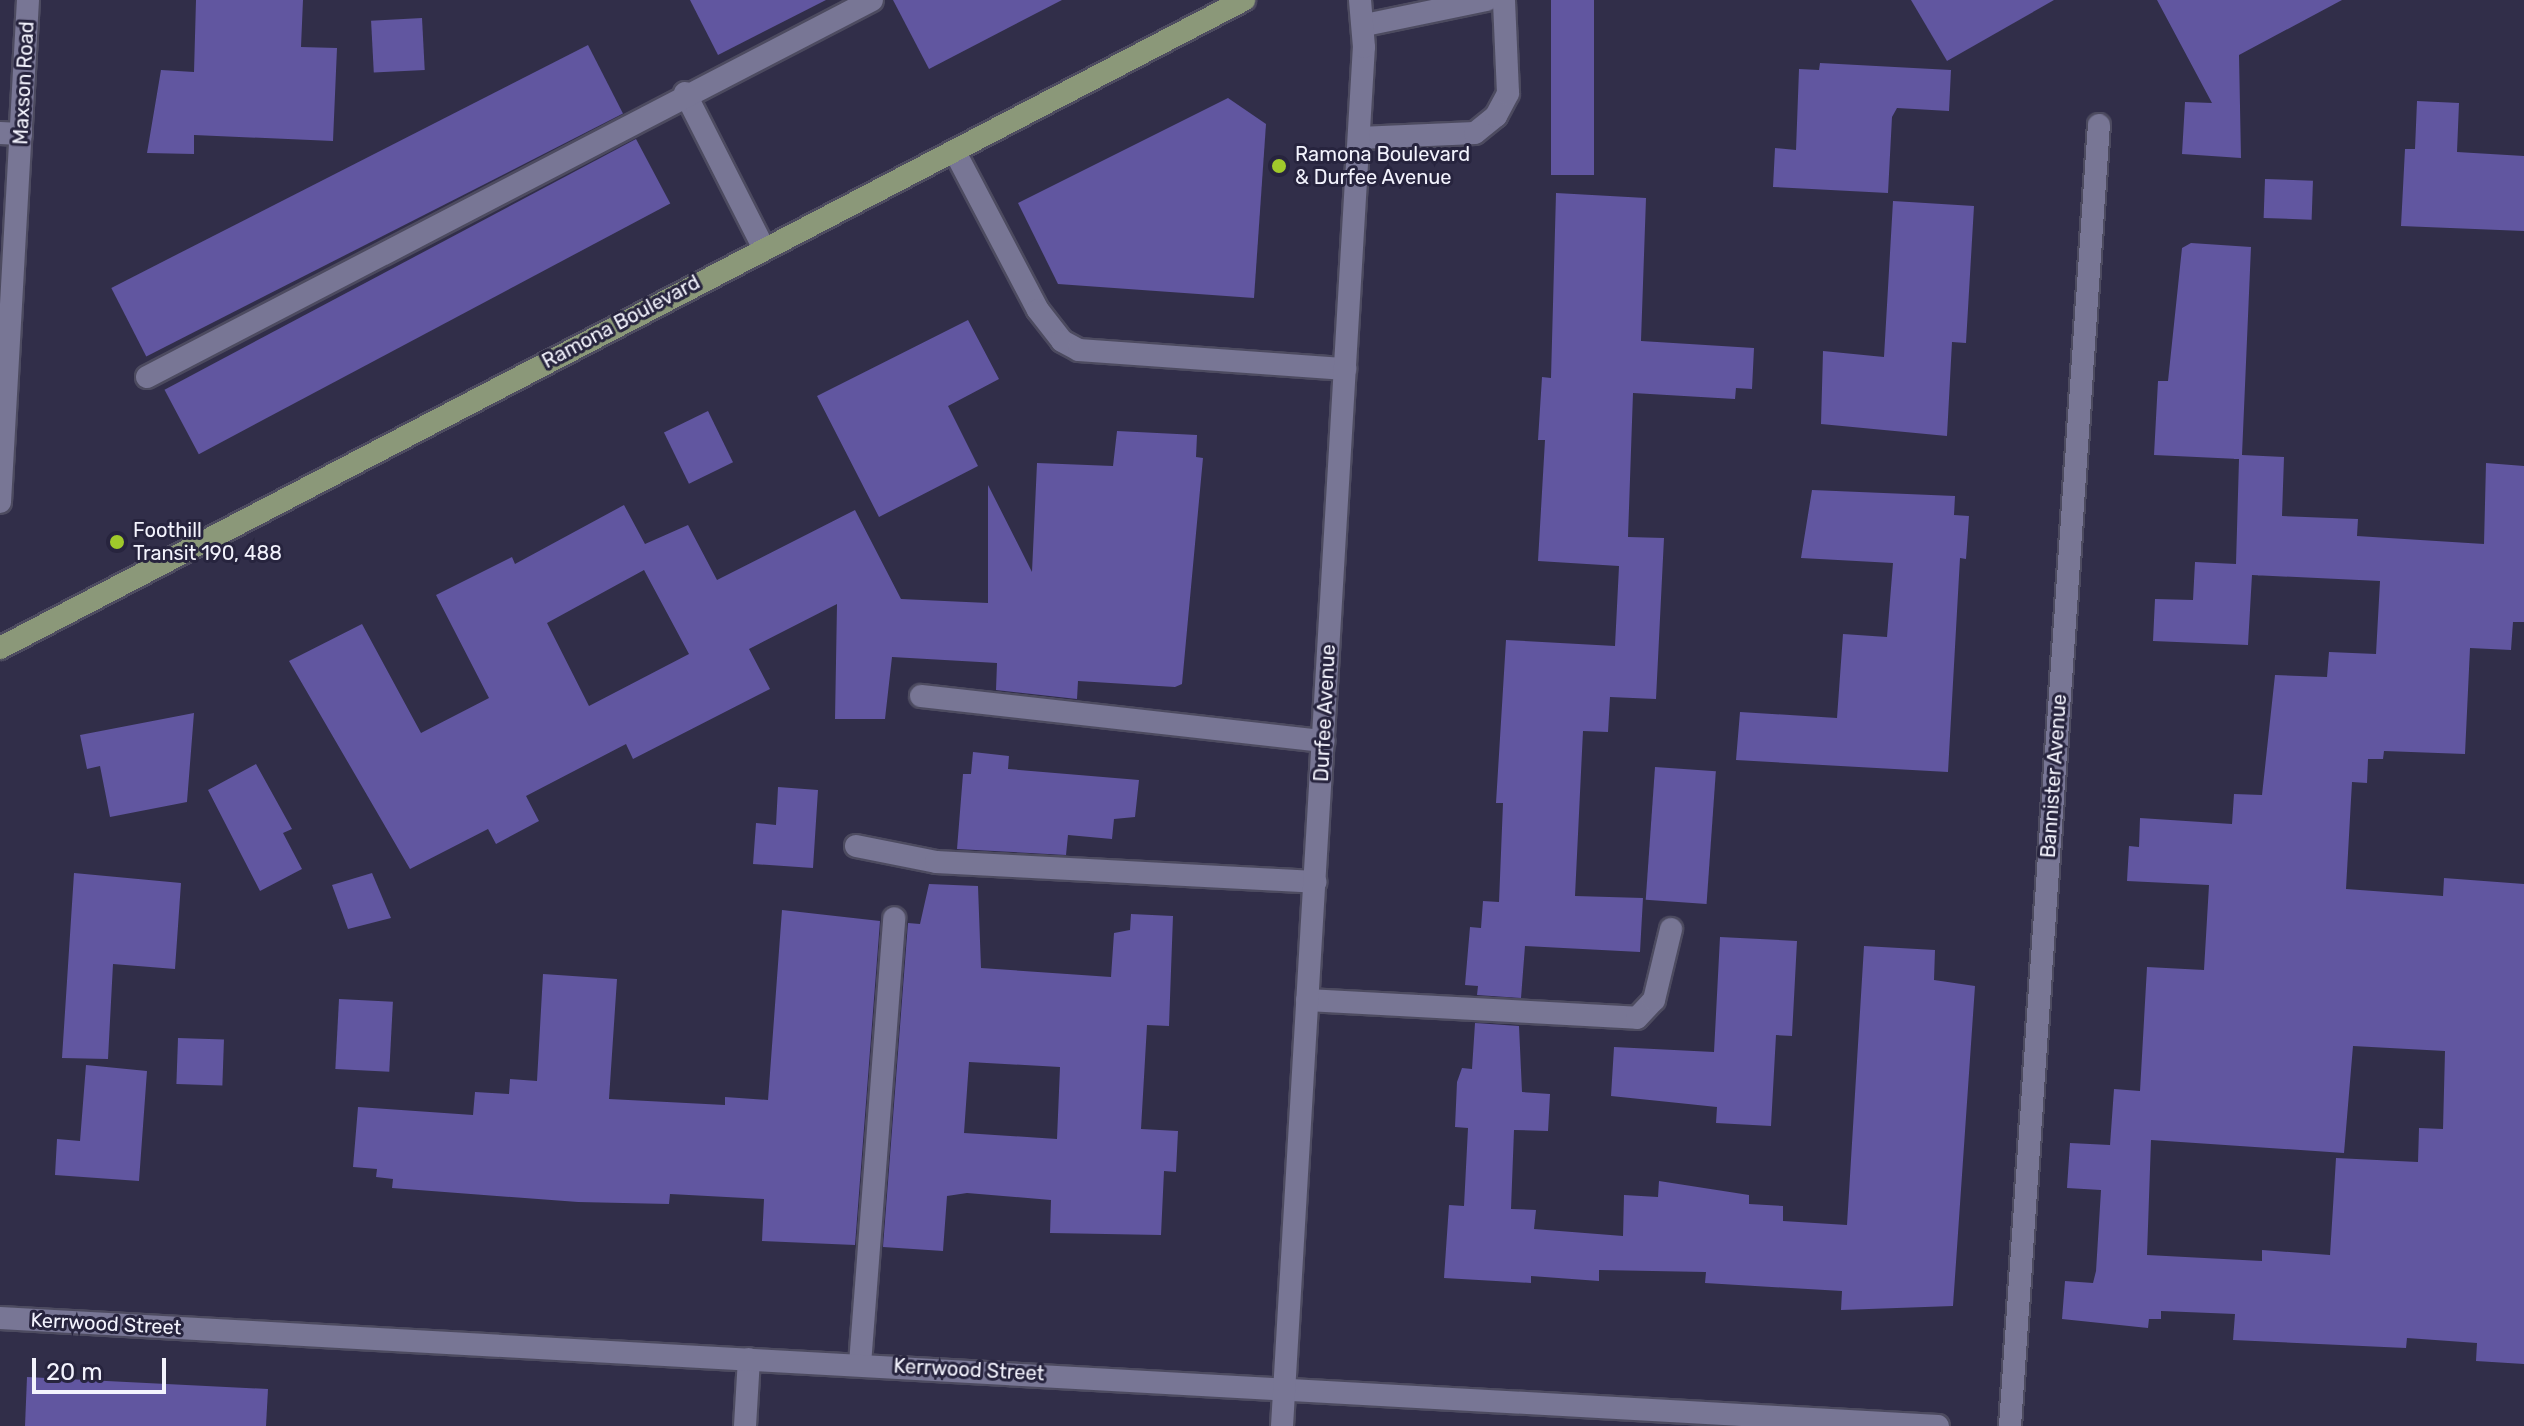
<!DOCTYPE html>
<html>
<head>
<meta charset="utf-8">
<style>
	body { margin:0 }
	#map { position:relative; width:2524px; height:1426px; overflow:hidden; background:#312e49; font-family:Rubik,sans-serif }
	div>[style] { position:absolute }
	.building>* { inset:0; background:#6156a0; transform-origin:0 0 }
	.roads { filter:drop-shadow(2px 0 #4d4b60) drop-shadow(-2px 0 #4d4b60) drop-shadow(0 2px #4d4b60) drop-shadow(0 -2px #4d4b60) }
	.service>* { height:22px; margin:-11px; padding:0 11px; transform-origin:11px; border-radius:11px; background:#787695 }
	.minor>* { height:22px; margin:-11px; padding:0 11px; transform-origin:11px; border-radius:11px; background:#787695 }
	.tertiary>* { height:22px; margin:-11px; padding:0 11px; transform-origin:11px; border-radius:11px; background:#787695 }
	.secondary>* { height:22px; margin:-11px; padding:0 11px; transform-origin:11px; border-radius:11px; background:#787695 }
	.primary>* { height:22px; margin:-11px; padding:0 11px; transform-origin:11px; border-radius:11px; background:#8b9879 }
	.dots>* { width:22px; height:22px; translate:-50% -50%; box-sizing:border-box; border:4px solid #27243e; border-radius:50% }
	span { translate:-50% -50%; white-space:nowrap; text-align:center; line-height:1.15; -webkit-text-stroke:6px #27243e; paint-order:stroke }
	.street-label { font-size:20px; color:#f3f3fd }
	.poi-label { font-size:20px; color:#f3f3fd }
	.left { translate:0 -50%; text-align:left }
	.scale { position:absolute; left:32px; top:1358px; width:134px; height:36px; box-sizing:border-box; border:4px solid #f3f3fd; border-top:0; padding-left:10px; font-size:24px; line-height:28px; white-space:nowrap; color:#f3f3fd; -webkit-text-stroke:6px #27243e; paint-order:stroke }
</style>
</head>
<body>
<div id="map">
	<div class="building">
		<div style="clip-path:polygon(196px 0,303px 0,301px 47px,337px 48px,333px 141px,194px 135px,194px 154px,147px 153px,161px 70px,194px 72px)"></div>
		<div style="clip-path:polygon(690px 0,826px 0,718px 55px)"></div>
		<div style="clip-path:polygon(893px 0,1062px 0,929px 69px)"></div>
		<div style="left:1551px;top:0;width:43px;height:175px"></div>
		<div style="clip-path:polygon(1911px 0,2054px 0,1947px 61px)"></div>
		<div style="clip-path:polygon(2157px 0,2342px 0,2239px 55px,2241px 158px,2182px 154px,2185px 102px,2212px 103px)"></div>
		<div style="left:422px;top:18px;width:52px;height:51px;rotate:87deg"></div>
		<div style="left:588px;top:45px;width:77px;height:535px;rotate:63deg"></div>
		<div style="clip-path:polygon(1820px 63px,1951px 70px,1949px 111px,1897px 108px,1892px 117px,1888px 193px,1773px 187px,1775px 148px,1796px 150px,1799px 69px,1819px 70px)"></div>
		<div style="clip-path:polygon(1228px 98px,1266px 124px,1254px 298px,1058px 284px,1018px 203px)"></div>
		<div style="clip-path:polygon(2417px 101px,2459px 103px,2457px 152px,2524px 156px,2524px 231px,2401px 226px,2405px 149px,2415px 149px)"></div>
		<div style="left:636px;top:139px;width:73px;height:534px;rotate:62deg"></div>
		<div style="left:2265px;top:179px;width:48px;height:39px;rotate:2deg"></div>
		<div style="clip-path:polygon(1556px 193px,1646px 198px,1641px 341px,1754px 348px,1752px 389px,1736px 388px,1735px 399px,1633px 393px,1628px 537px,1664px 538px,1656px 699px,1610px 697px,1608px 732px,1583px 731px,1575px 896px,1643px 898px,1640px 952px,1525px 946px,1521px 998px,1477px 995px,1478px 986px,1465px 985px,1470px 927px,1481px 928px,1483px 901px,1499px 902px,1503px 803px,1496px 803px,1506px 640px,1615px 646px,1619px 566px,1538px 561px,1545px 440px,1538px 440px,1542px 377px,1551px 378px)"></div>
		<div style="clip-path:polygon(1893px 201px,1974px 206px,1966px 343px,1952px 342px,1947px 436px,1821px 424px,1823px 351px,1884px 357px)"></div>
		<div style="clip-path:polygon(evenodd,2191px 243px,2251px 247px,2242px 455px,2284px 457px,2282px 516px,2358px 519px,2357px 536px,2484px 544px,2486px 463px,2524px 466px,2524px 622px,2513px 622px,2511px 650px,2470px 648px,2465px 754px,2384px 751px,2383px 759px,2368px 759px,2367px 783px,2352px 782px,2346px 889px,2443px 896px,2444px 878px,2524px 884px,2524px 1364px,2476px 1361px,2477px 1343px,2407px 1338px,2406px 1348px,2233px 1340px,2235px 1314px,2161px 1311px,2161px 1319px,2149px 1319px,2148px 1328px,2062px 1319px,2065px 1281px,2093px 1283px,2096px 1271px,2101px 1190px,2067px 1188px,2070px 1143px,2110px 1145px,2114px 1089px,2140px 1091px,2147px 967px,2204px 970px,2209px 885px,2127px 881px,2129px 846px,2139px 847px,2140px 818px,2232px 824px,2234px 794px,2262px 795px,2275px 675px,2327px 677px,2329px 652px,2376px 654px,2380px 581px,2252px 575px,2248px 645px,2153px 641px,2155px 599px,2193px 600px,2195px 562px,2236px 564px,2239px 459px,2154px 455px,2158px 381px,2168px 381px,2182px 248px,2191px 243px,2353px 1046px,2445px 1051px,2443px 1129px,2419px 1128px,2418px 1162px,2336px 1158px,2330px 1255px,2262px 1250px,2262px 1261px,2147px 1255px,2151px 1140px,2344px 1153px,2353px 1046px)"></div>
		<div style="clip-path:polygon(968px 320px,999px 379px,948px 406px,978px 466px,879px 517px,817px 396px)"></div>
		<div style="left:708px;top:411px;width:57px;height:49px;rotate:64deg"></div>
		<div style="clip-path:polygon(evenodd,1117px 431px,1197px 435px,1196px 457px,1203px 458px,1182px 684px,1175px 687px,1078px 681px,1077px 699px,996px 690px,997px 663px,892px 657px,885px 719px,835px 719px,837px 604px,749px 649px,770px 689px,633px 759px,626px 744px,526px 796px,539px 821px,496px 844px,488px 829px,410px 869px,289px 661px,362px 624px,421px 733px,489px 698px,436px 595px,512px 557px,515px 564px,624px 505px,645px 544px,688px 525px,717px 580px,855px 510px,901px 599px,988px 603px,988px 485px,1032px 572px,1037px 463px,1113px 466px,1117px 431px,644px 570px,689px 654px,589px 706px,547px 623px,644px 570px)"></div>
		<div style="clip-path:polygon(1812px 490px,1955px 496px,1954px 515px,1969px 516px,1966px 559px,1960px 558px,1948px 772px,1736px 760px,1740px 712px,1837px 718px,1843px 634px,1887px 637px,1893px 563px,1801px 558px)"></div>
		<div style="clip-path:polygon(194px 713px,187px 802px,110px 817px,100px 766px,87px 769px,80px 735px)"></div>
		<div style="clip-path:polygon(973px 752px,1009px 756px,1008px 769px,1139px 780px,1135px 817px,1114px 819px,1112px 839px,1068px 835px,1066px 855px,957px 849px,963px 774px,971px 774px)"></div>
		<div style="clip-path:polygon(256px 764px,292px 829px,283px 833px,302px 869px,260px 891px,208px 790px)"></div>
		<div style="left:1655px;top:767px;width:61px;height:133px;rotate:4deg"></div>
		<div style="clip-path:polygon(778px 787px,818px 790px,813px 868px,753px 864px,756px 823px,776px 825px)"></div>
		<div style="clip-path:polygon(74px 873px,181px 883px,175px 969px,113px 964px,108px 1059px,62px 1058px)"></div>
		<div style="clip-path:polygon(372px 873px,391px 918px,348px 929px,332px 885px)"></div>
		<div style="clip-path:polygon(evenodd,929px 884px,978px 886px,981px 968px,1111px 977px,1114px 933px,1130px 930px,1131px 914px,1173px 916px,1169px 1026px,1147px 1025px,1141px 1129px,1178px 1131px,1176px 1172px,1164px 1171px,1161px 1235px,1050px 1233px,1051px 1200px,967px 1193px,947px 1196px,943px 1251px,883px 1247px,908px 923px,920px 924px,929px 884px,969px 1062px,1060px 1067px,1057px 1139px,964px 1133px,969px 1062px)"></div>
		<div style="clip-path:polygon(782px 910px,880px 921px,855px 1245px,762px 1241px,764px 1199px,670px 1194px,669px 1204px,578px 1202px,392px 1188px,393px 1179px,376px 1177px,377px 1169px,353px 1167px,358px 1107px,473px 1115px,475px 1092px,509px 1094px,510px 1079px,537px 1081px,543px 974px,617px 979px,609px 1099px,725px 1105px,725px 1097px,768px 1100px)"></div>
		<div style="clip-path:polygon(1720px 937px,1797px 941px,1792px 1036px,1776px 1035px,1771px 1126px,1716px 1123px,1717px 1107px,1611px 1096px,1614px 1047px,1714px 1052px)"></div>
		<div style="clip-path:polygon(1864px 946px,1935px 950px,1934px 980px,1975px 986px,1953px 1306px,1841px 1310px,1842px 1291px,1705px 1283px,1706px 1272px,1599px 1270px,1599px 1281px,1531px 1276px,1531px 1283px,1444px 1278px,1449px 1205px,1464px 1206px,1468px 1128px,1455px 1127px,1457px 1082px,1462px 1068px,1472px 1069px,1475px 1023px,1519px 1026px,1522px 1092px,1550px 1094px,1548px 1131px,1514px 1130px,1511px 1209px,1536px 1210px,1534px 1229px,1623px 1236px,1624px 1195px,1658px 1197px,1659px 1181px,1749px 1195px,1749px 1204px,1783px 1206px,1783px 1221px,1847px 1225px)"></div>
		<div style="left:339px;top:999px;width:54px;height:70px;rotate:3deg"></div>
		<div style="left:178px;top:1038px;width:46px;height:46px;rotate:2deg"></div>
		<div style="clip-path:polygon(86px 1065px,147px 1071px,139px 1181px,55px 1175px,57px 1139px,80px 1141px)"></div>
		<div style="clip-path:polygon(27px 1377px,268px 1389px,266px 1426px,25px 1426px)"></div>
	</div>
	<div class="roads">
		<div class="service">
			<div style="left:1365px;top:25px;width:124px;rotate:-11.7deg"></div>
			<div style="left:685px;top:93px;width:173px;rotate:63.1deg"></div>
			<div style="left:0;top:133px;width:21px;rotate:3deg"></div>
			<div style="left:1359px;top:138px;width:116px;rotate:-2.5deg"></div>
			<div style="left:1475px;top:133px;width:27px;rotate:-39deg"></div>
			<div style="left:1496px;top:116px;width:26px;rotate:-62deg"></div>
			<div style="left:1508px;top:93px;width:93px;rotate:-92.5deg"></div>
			<div style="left:955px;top:152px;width:178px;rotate:62.3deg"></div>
			<div style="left:1038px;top:310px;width:39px;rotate:52deg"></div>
			<div style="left:1062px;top:341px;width:19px;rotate:28deg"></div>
			<div style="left:1079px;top:350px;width:267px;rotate:4.1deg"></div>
			<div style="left:147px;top:377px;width:817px;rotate:-27.47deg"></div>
			<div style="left:921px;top:696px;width:405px;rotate:6.4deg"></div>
			<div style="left:856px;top:846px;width:82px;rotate:11.3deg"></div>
			<div style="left:936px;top:862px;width:380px;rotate:3deg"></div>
			<div style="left:1307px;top:1000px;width:330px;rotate:3.1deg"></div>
			<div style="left:1637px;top:1018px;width:25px;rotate:-47deg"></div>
			<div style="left:1654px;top:1000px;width:73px;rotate:-76.5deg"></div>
			<div style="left:860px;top:1364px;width:447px;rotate:-85.6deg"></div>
			<div style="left:745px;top:1426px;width:67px;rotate:-86.6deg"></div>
		</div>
		<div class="minor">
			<div style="left:0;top:1318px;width:1941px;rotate:3.19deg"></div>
			<div style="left:2010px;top:1426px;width:1304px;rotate:-86.09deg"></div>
		</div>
		<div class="tertiary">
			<div style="left:0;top:502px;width:503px;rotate:-86.81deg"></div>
		</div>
		<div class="secondary">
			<div style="left:1282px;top:1426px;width:1381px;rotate:-86.6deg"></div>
			<div style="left:1364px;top:47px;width:47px;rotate:-94.9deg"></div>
		</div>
		<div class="primary">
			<div style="left:0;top:648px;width:1403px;rotate:-27.52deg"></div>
		</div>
	</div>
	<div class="dots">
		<div style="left:1279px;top:166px;background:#a0c92b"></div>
		<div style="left:117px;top:542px;background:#a0c92b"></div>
	</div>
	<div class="street-label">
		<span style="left:24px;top:83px;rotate:-87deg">Maxson Road</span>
		<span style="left:621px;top:322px;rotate:-28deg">Ramona Boulevard</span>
		<span style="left:1325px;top:713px;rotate:-87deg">Durfee Avenue</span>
		<span style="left:2054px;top:776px;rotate:-86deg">Bannister Avenue</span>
		<span style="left:106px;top:1324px;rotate:3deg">Kerrwood Street</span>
		<span style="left:969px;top:1370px;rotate:3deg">Kerrwood Street</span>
	</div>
	<div class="poi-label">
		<span class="left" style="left:1295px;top:166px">Ramona Boulevard<br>&amp; Durfee Avenue</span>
		<span class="left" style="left:133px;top:542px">Foothill<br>Transit 190, 488</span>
	</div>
	<div class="scale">20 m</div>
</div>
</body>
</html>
